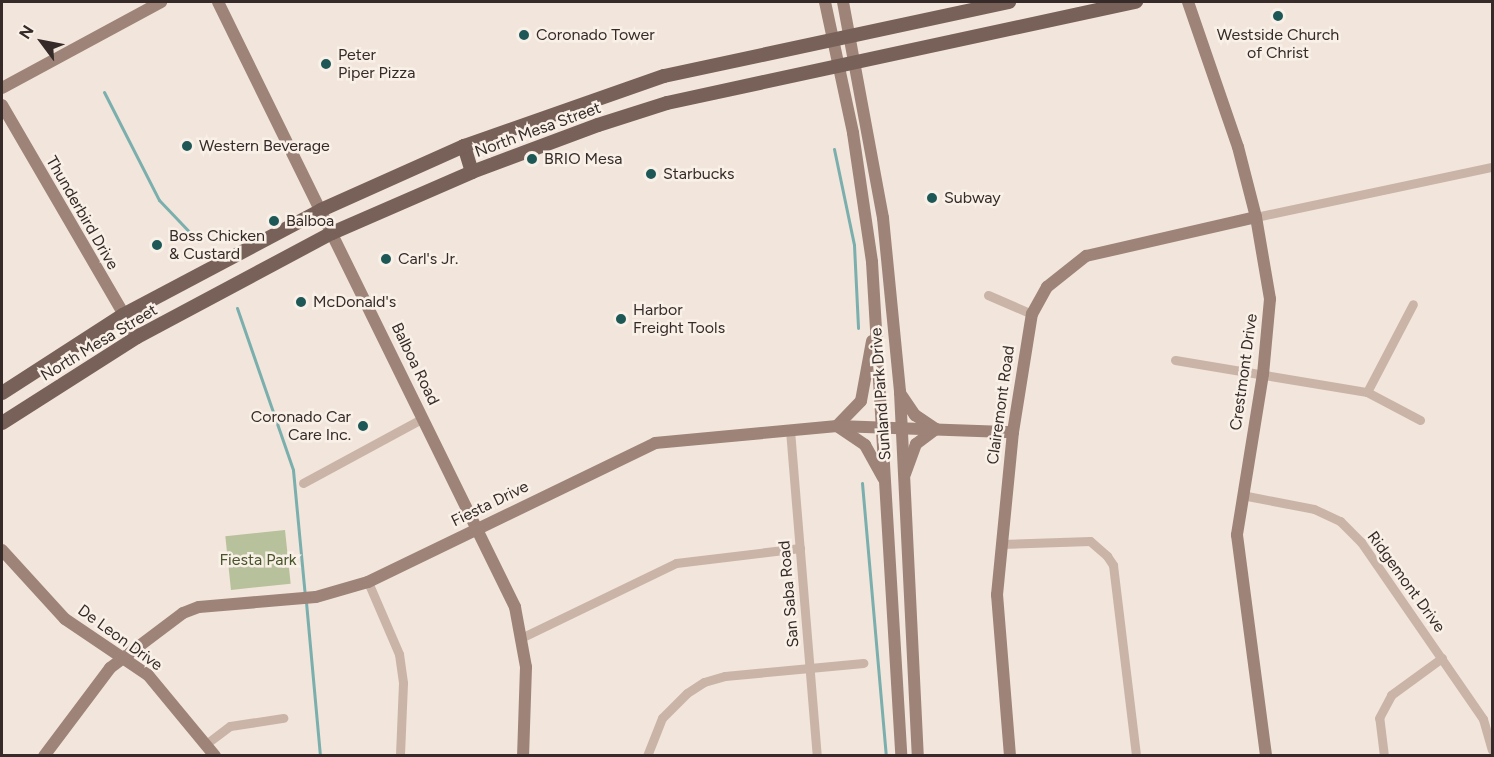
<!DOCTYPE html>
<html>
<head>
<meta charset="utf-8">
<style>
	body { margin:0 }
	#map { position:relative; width:1494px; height:757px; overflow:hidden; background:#f2e5db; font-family:Figtree,sans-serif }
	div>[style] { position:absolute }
	.green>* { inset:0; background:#b7c19b; transform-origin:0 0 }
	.stream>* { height:3px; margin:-1.5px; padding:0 1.5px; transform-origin:1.5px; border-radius:1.5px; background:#7aafad }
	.street>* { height:9px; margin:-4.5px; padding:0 4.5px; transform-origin:4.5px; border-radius:4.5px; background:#cab4a7 }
	.secondary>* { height:12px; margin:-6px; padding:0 6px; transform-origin:6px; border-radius:6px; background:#9e8378 }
	.primary>* { height:14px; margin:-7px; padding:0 7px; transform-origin:7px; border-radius:7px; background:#786159 }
	.dots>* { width:16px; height:16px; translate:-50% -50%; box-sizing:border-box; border:3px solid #f9f0e8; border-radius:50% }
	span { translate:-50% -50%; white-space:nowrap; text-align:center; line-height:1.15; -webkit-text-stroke:5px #f9f0e8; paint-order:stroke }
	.poi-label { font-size:16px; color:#362b28 }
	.left { translate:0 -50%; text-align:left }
	.right { translate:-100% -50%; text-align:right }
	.street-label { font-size:16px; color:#362b28 }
	.park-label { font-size:16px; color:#49552b }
	.frame { position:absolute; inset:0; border:3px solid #362b28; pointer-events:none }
	.north { position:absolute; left:12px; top:12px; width:60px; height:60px; -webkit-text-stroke:4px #f9f0e8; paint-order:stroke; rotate:302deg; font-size:16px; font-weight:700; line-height:24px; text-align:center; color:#362b28 }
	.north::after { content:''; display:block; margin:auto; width:21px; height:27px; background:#362b28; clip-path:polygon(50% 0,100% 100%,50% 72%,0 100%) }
</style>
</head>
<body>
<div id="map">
	<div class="green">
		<div style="left:285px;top:530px;width:54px;height:60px;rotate:84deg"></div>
	</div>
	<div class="stream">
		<div style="left:104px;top:92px;width:121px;rotate:63deg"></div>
		<div style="left:159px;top:200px;width:57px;rotate:46.4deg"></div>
		<div style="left:834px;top:149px;width:98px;rotate:78.2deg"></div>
		<div style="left:854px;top:245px;width:83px;rotate:87.2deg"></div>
		<div style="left:237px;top:308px;width:171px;rotate:70.9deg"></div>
		<div style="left:293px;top:470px;width:127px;rotate:84.6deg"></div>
		<div style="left:862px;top:483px;width:274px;rotate:85deg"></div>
		<div style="left:306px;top:602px;width:155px;rotate:84.8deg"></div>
	</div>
	<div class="street">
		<div style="left:1256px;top:217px;width:241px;rotate:-12deg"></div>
		<div style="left:988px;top:295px;width:48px;rotate:23.4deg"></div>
		<div style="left:1175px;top:360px;width:195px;rotate:9.5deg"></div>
		<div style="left:1367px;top:392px;width:60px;rotate:27.8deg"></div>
		<div style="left:1367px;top:392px;width:99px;rotate:-62.4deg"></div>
		<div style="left:790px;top:430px;width:327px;rotate:85.3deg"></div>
		<div style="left:303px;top:483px;width:136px;rotate:-28.4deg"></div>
		<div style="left:1242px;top:495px;width:73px;rotate:11deg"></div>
		<div style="left:1314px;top:509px;width:29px;rotate:25deg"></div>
		<div style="left:1340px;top:521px;width:30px;rotate:45deg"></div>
		<div style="left:1361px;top:542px;width:215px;rotate:55.4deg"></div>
		<div style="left:1483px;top:719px;width:32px;rotate:74deg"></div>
		<div style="left:1000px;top:544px;width:90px;rotate:-1.9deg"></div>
		<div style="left:1090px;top:541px;width:23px;rotate:41deg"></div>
		<div style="left:1107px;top:556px;width:11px;rotate:56deg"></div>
		<div style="left:1113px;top:565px;width:192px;rotate:83.1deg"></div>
		<div style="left:368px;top:582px;width:78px;rotate:66.7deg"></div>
		<div style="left:399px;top:654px;width:29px;rotate:82deg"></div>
		<div style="left:403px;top:683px;width:73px;rotate:92.4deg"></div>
		<div style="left:523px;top:637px;width:170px;rotate:-25.8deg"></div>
		<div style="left:676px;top:563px;width:125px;rotate:-6.9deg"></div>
		<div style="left:206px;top:744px;width:30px;rotate:-37deg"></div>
		<div style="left:230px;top:726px;width:54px;rotate:-8.6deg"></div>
		<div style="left:647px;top:756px;width:41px;rotate:-68.5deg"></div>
		<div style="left:662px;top:718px;width:35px;rotate:-45deg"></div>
		<div style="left:687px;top:693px;width:20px;rotate:-33deg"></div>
		<div style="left:704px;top:682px;width:22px;rotate:-16deg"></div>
		<div style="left:725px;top:676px;width:139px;rotate:-5.4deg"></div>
		<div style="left:1384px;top:756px;width:38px;rotate:-97deg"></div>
		<div style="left:1379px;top:718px;width:26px;rotate:-62deg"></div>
		<div style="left:1391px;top:695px;width:63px;rotate:-36deg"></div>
	</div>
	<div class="secondary">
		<div style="left:218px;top:2px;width:674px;rotate:63.85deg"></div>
		<div style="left:515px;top:607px;width:61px;rotate:79.6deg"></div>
		<div style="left:526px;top:667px;width:89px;rotate:91.9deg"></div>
		<div style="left:825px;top:2px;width:134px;rotate:77.9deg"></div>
		<div style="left:853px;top:133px;width:130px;rotate:81.6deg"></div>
		<div style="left:872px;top:262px;width:495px;rotate:86.6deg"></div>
		<div style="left:843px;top:2px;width:220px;rotate:79.5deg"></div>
		<div style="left:883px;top:218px;width:175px;rotate:84.4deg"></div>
		<div style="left:900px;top:392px;width:364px;rotate:87.2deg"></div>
		<div style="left:1188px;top:2px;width:153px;rotate:71deg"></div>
		<div style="left:1238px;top:147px;width:72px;rotate:75.6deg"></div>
		<div style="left:1256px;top:217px;width:83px;rotate:80.3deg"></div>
		<div style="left:1270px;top:299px;width:75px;rotate:95.3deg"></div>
		<div style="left:1263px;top:374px;width:163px;rotate:99.2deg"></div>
		<div style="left:1237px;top:535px;width:223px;rotate:82.5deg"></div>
		<div style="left:2px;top:88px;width:181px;rotate:-28.4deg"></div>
		<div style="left:2px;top:105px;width:268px;rotate:59.8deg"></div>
		<div style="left:872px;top:341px;width:61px;rotate:100.4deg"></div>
		<div style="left:861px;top:401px;width:35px;rotate:134deg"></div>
		<div style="left:837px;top:426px;width:34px;rotate:34deg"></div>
		<div style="left:865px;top:445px;width:38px;rotate:61deg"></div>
		<div style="left:900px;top:393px;width:27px;rotate:56deg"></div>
		<div style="left:915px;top:415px;width:25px;rotate:34deg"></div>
		<div style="left:936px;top:429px;width:25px;rotate:143deg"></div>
		<div style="left:916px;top:444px;width:32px;rotate:110deg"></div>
		<div style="left:2px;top:550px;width:93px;rotate:47.6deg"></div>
		<div style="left:65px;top:619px;width:100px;rotate:34deg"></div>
		<div style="left:148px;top:675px;width:105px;rotate:50.4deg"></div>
		<div style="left:44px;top:756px;width:110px;rotate:-53.1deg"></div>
		<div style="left:110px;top:668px;width:91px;rotate:-37deg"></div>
		<div style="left:183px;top:613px;width:17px;rotate:-21deg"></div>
		<div style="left:199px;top:607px;width:117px;rotate:-4.9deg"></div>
		<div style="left:316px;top:597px;width:54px;rotate:-16.1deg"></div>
		<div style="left:368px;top:582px;width:319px;rotate:-25.8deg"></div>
		<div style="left:655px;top:443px;width:183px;rotate:-5.3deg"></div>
		<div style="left:837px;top:426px;width:176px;rotate:2deg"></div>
		<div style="left:1010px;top:756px;width:162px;rotate:-94.6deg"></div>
		<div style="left:997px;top:595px;width:164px;rotate:-84.4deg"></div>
		<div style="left:1013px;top:432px;width:120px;rotate:-80.9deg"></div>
		<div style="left:1032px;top:314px;width:31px;rotate:-61deg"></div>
		<div style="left:1047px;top:287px;width:50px;rotate:-38.5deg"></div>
		<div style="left:1086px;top:256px;width:174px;rotate:-12.9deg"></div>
	</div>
	<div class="primary">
		<div style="left:464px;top:146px;width:27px;rotate:73deg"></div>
		<div style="left:2px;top:393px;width:144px;rotate:-32.8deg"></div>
		<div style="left:123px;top:315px;width:224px;rotate:-27.9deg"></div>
		<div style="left:321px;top:210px;width:157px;rotate:-24.1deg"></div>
		<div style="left:464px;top:146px;width:212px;rotate:-19.3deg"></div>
		<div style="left:664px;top:76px;width:353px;rotate:-12.1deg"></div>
		<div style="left:2px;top:423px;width:160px;rotate:-32.5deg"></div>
		<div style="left:137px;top:337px;width:221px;rotate:-28.1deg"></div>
		<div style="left:332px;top:233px;width:153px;rotate:-23.5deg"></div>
		<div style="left:472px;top:172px;width:134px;rotate:-20.5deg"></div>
		<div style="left:598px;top:125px;width:72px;rotate:-17.7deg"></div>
		<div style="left:667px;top:103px;width:480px;rotate:-12.2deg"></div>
	</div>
	<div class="dots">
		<div style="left:1278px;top:16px;background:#1d5857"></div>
		<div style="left:524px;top:35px;background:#1d5857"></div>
		<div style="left:326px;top:64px;background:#1d5857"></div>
		<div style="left:187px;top:146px;background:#1d5857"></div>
		<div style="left:532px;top:159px;background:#1d5857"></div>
		<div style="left:651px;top:174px;background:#1d5857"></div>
		<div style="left:932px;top:198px;background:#1d5857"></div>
		<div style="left:274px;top:221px;background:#1d5857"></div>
		<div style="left:157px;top:245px;background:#1d5857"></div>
		<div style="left:386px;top:259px;background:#1d5857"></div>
		<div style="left:301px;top:302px;background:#1d5857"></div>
		<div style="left:621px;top:319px;background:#1d5857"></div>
		<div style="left:363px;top:426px;background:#1d5857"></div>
	</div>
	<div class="poi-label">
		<span class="left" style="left:536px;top:35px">Coronado Tower</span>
		<span style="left:1278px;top:44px">Westside Church<br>of Christ</span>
		<span class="left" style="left:338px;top:64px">Peter<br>Piper Pizza</span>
		<span class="left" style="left:199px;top:146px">Western Beverage</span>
		<span class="left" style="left:544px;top:159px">BRIO Mesa</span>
		<span class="left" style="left:663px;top:174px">Starbucks</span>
		<span class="left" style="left:944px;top:198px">Subway</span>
		<span class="left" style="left:286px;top:221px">Balboa</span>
		<span class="left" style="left:169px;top:245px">Boss Chicken<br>&amp; Custard</span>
		<span class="left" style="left:398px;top:259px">Carl's Jr.</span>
		<span class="left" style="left:313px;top:302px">McDonald's</span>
		<span class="left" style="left:633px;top:319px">Harbor<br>Freight Tools</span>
		<span class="right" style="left:351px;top:426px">Coronado Car<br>Care Inc.</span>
	</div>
	<div class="street-label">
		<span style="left:538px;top:130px;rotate:-20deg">North Mesa Street</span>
		<span style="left:82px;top:213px;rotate:60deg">Thunderbird Drive</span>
		<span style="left:99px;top:343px;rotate:-31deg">North Mesa Street</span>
		<span style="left:415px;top:364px;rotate:64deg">Balboa Road</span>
		<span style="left:1244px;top:372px;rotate:-82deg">Crestmont Drive</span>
		<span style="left:881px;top:394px;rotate:-94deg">Sunland Park Drive</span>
		<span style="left:1001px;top:405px;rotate:-82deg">Clairemont Road</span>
		<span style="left:490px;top:504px;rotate:-26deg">Fiesta Drive</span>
		<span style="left:1406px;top:582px;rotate:54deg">Ridgemont Drive</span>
		<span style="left:789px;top:594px;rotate:-95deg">San Saba Road</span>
		<span style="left:120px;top:638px;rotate:36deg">De Leon Drive</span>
	</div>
	<div class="park-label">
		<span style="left:258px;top:560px">Fiesta Park</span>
	</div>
	<div class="frame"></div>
	<div class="north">N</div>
</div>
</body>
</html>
